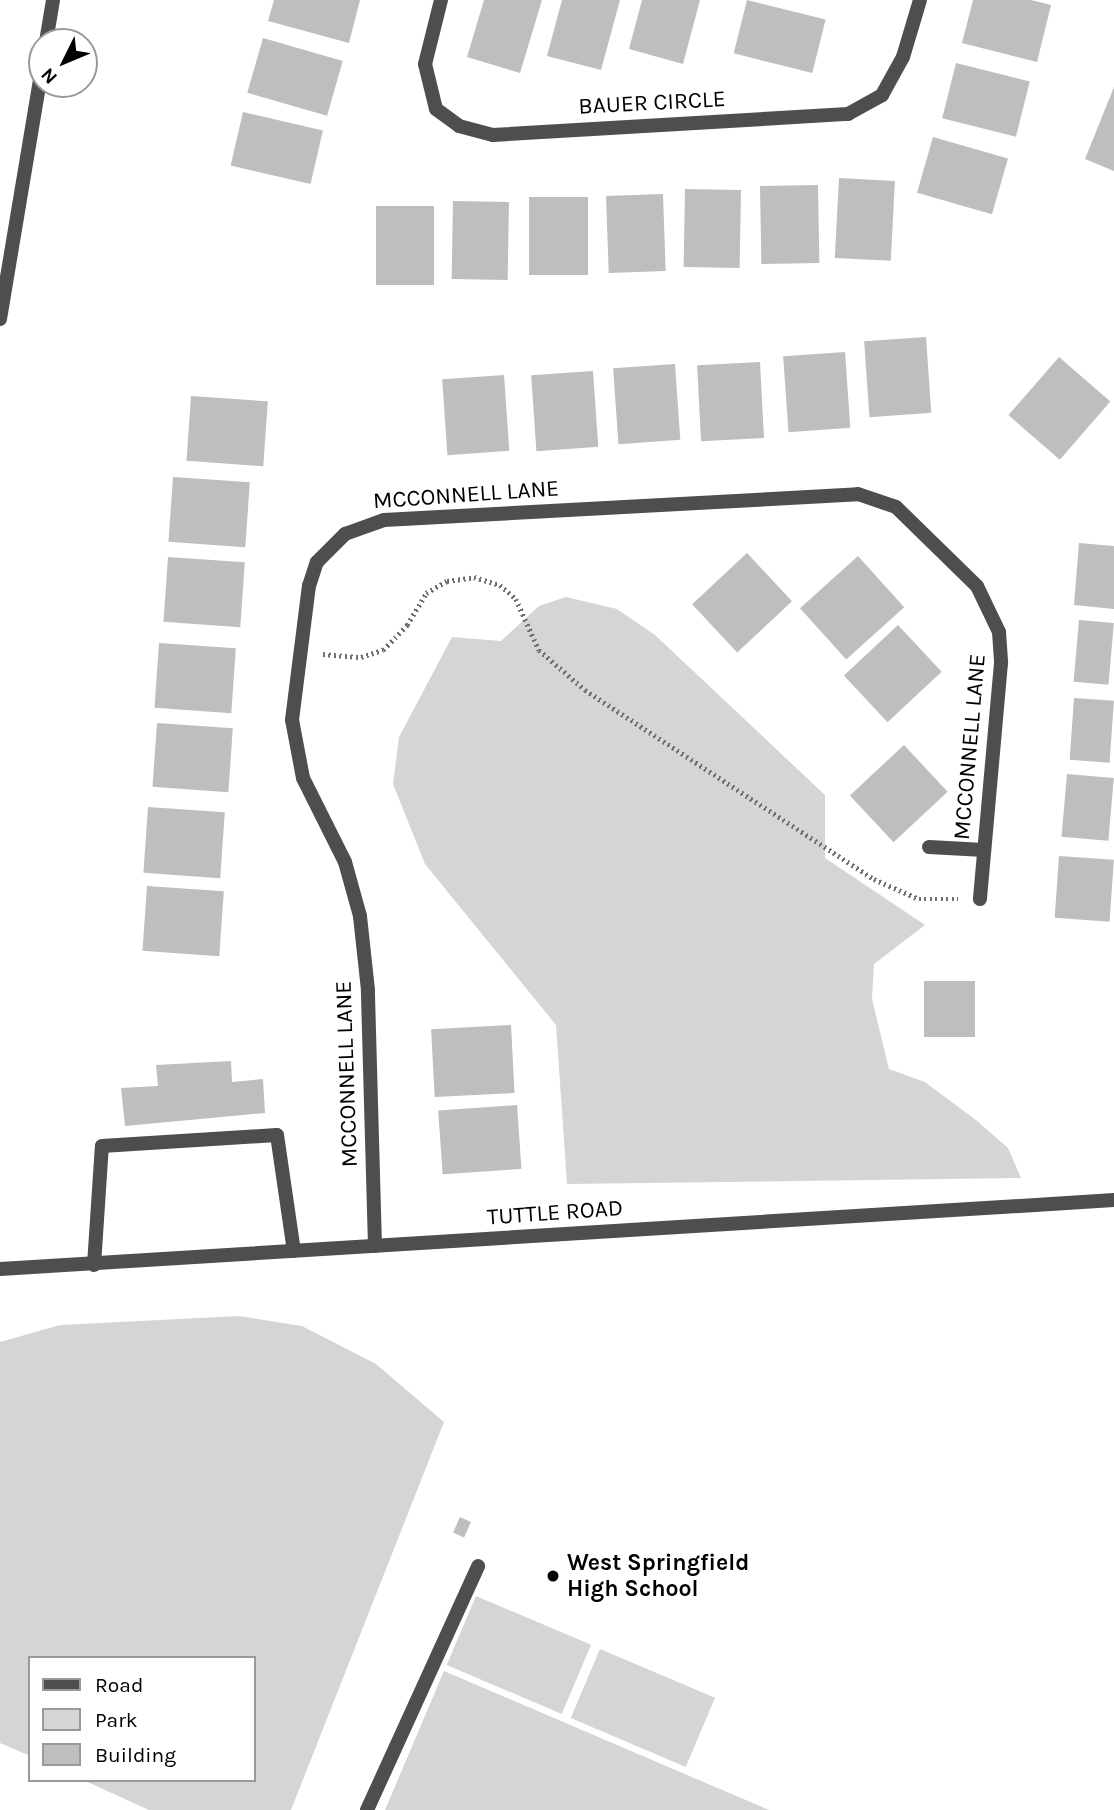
<!DOCTYPE html>
<html>
<head>
<meta charset="utf-8">
<style>
	body { margin:0 }
	#map { position:relative; width:1114px; height:1810px; overflow:hidden; background:#fff; font-family:Karla,sans-serif }
	div>[style] { position:absolute }
	.green>* { inset:0; background:#d5d5d5; transform-origin:0 0 }
	.building>* { inset:0; background:#bebebe; transform-origin:0 0 }
	.path>* { height:4.5px; margin-top:-2.25px; transform-origin:0; background:repeating-linear-gradient(90deg,#707070 0 2px,transparent 0 5.5px) }
	.lane>* { height:14px; margin:-7px; padding:0 7px; transform-origin:7px; border-radius:7px; background:#4e4e4e }
	.street>* { height:14px; margin:-7px; padding:0 7px; transform-origin:7px; border-radius:7px; background:#4e4e4e }
	.dots>* { width:19px; height:19px; translate:-50% -50%; box-sizing:border-box; border:4px solid #fff; border-radius:50% }
	span { translate:-50% -50%; white-space:nowrap; text-align:center; line-height:1.15; -webkit-text-stroke:6px #fff; paint-order:stroke }
	.street-label { font-size:23px; color:#000 }
	.poi-label { font-size:23px; color:#000; font-weight:700 }
	.left { translate:0 -50%; text-align:left }
	.legend { position:absolute; left:28px; top:1656px; width:228px; height:126px; box-sizing:border-box; background:#fff; border:2px solid #999; margin:0; padding:9px 12px; list-style:none; font-size:21px; color:#000 }
	.legend li { display:flex; align-items:center; gap:14px; height:35px }
	.legend b { width:35px; border:2px solid #999 }
	.north { position:absolute; left:28px; top:28px; width:70px; height:70px; box-sizing:border-box; background:#fff; border:2px solid #999; border-radius:50%; rotate:227deg; font-size:19px; font-weight:700; line-height:28px; text-align:center; color:#000 }
	.north::after { content:''; display:block; margin:auto; width:24px; height:32px; background:#000; clip-path:polygon(50% 0,100% 100%,50% 72%,0 100%) }
</style>
</head>
<body>
<div id="map">
	<div class="green">
		<div style="clip-path:polygon(566px 597px,617px 609px,655px 635px,825px 795px,825px 858px,925px 925px,874px 964px,872px 999px,889px 1069px,925px 1082px,976px 1120px,1008px 1148px,1021px 1178px,567px 1184px,556px 1025px,425px 864px,393px 784px,399px 737px,452px 637px,501px 641px,539px 606px)"></div>
		<div style="clip-path:polygon(239px 1316px,302px 1326px,376px 1364px,444px 1422px,291px 1810px,149px 1810px,83px 1780px,254px 1780px,254px 1658px,30px 1658px,30px 1756px,0 1743px,0 1342px,60px 1325px)"></div>
		<div style="left:476px;top:1596px;width:125px;height:75px;rotate:23deg"></div>
		<div style="left:600px;top:1649px;width:125px;height:75px;rotate:23deg"></div>
		<div style="clip-path:polygon(444px 1671px,603px 1739px,769px 1810px,385px 1810px)"></div>
	</div>
	<div class="building">
		<div style="clip-path:polygon(274px 0,360px 0,349px 43px,268px 21px)"></div>
		<div style="clip-path:polygon(484px 0,542px 0,520px 73px,467px 57px)"></div>
		<div style="clip-path:polygon(562px 0,620px 0,601px 70px,547px 56px)"></div>
		<div style="clip-path:polygon(642px 0,700px 0,683px 64px,629px 49px)"></div>
		<div style="left:747px;top:0;width:81px;height:55px;rotate:14deg"></div>
		<div style="clip-path:polygon(973px 0,1031px 0,1051px 5px,1037px 62px,962px 43px)"></div>
		<div style="left:263px;top:38px;width:83px;height:57px;rotate:16deg"></div>
		<div style="left:956px;top:63px;width:76px;height:57px;rotate:14deg"></div>
		<div style="clip-path:polygon(1114px 87px,1114px 171px,1085px 159px)"></div>
		<div style="left:243px;top:112px;width:82px;height:55px;rotate:13deg"></div>
		<div style="left:933px;top:137px;width:78px;height:58px;rotate:16deg"></div>
		<div style="left:839px;top:178px;width:56px;height:80px;rotate:3deg"></div>
		<div style="left:818px;top:185px;width:78px;height:58px;rotate:89deg"></div>
		<div style="left:685px;top:189px;width:56px;height:78px;rotate:1deg"></div>
		<div style="left:663px;top:194px;width:77px;height:57px;rotate:88deg"></div>
		<div style="left:529px;top:197px;width:59px;height:78px"></div>
		<div style="left:453px;top:201px;width:56px;height:78px;rotate:1deg"></div>
		<div style="left:376px;top:206px;width:58px;height:79px"></div>
		<div style="left:926px;top:337px;width:76px;height:62px;rotate:86deg"></div>
		<div style="left:845px;top:352px;width:76px;height:62px;rotate:86deg"></div>
		<div style="left:1059px;top:357px;width:68px;height:77px;rotate:41deg"></div>
		<div style="left:760px;top:362px;width:76px;height:63px;rotate:87deg"></div>
		<div style="left:675px;top:364px;width:76px;height:62px;rotate:86deg"></div>
		<div style="left:593px;top:371px;width:76px;height:62px;rotate:86deg"></div>
		<div style="left:504px;top:375px;width:76px;height:62px;rotate:86deg"></div>
		<div style="left:191px;top:396px;width:77px;height:65px;rotate:4deg"></div>
		<div style="left:173px;top:477px;width:77px;height:65px;rotate:4deg"></div>
		<div style="clip-path:polygon(1079px 543px,1114px 546px,1114px 609px,1074px 605px)"></div>
		<div style="left:747px;top:553px;width:66px;height:75px;rotate:47deg"></div>
		<div style="left:858px;top:556px;width:69px;height:78px;rotate:48deg"></div>
		<div style="left:168px;top:557px;width:77px;height:65px;rotate:4deg"></div>
		<div style="left:1079px;top:620px;width:35px;height:62px;rotate:5deg"></div>
		<div style="left:898px;top:625px;width:64px;height:74px;rotate:47deg"></div>
		<div style="left:159px;top:643px;width:77px;height:65px;rotate:4deg"></div>
		<div style="left:1074px;top:698px;width:40px;height:62px;rotate:4deg"></div>
		<div style="left:157px;top:723px;width:76px;height:64px;rotate:4deg"></div>
		<div style="left:904px;top:745px;width:64px;height:74px;rotate:47deg"></div>
		<div style="left:1067px;top:774px;width:47px;height:63px;rotate:5deg"></div>
		<div style="left:148px;top:807px;width:77px;height:66px;rotate:4deg"></div>
		<div style="left:1059px;top:856px;width:55px;height:62px;rotate:4deg"></div>
		<div style="left:147px;top:886px;width:77px;height:65px;rotate:4deg"></div>
		<div style="left:924px;top:981px;width:51px;height:56px"></div>
		<div style="left:511px;top:1025px;width:68px;height:80px;rotate:87deg"></div>
		<div style="clip-path:polygon(231px 1061px,232px 1082px,263px 1079px,265px 1113px,125px 1126px,121px 1088px,158px 1086px,156px 1065px)"></div>
		<div style="left:517px;top:1105px;width:64px;height:79px;rotate:86deg"></div>
		<div style="left:460px;top:1517px;width:12px;height:17px;rotate:24deg"></div>
	</div>
	<div class="path">
		<div style="left:323px;top:654px;width:38px;rotate:5deg"></div>
		<div style="left:361px;top:657px;width:23px;rotate:-18deg"></div>
		<div style="left:383px;top:650px;width:35px;rotate:-46deg"></div>
		<div style="left:407px;top:625px;width:37px;rotate:-59deg"></div>
		<div style="left:426px;top:593px;width:24px;rotate:-30deg"></div>
		<div style="left:447px;top:581px;width:27px;rotate:-8deg"></div>
		<div style="left:474px;top:577px;width:27px;rotate:17deg"></div>
		<div style="left:500px;top:585px;width:21px;rotate:41deg"></div>
		<div style="left:516px;top:599px;width:56px;rotate:65.7deg"></div>
		<div style="left:539px;top:650px;width:61px;rotate:41deg"></div>
		<div style="left:585px;top:690px;width:345px;rotate:33.2deg"></div>
		<div style="left:874px;top:879px;width:49px;rotate:24deg"></div>
		<div style="left:919px;top:899px;width:39px"></div>
	</div>
	<div class="lane">
		<div style="left:46px;top:42px;width:43px;rotate:-80.5deg"></div>
		<div style="left:0;top:319px;width:255px;rotate:-80.5deg"></div>
		<div style="left:929px;top:847px;width:55px;rotate:3.1deg"></div>
		<div style="left:94px;top:1265px;width:119px;rotate:-86.2deg"></div>
		<div style="left:102px;top:1146px;width:175px;rotate:-3.6deg"></div>
		<div style="left:277px;top:1135px;width:117px;rotate:81.7deg"></div>
		<div style="left:367px;top:1810px;width:268px;rotate:-65.5deg"></div>
	</div>
	<div class="street">
		<div style="left:441px;top:0;width:66px;rotate:104deg"></div>
		<div style="left:425px;top:64px;width:46px;rotate:76.3deg"></div>
		<div style="left:436px;top:109px;width:29px;rotate:36deg"></div>
		<div style="left:459px;top:126px;width:35px;rotate:15deg"></div>
		<div style="left:493px;top:135px;width:356px;rotate:-3.4deg"></div>
		<div style="left:848px;top:114px;width:39px;rotate:-29deg"></div>
		<div style="left:882px;top:95px;width:43px;rotate:-61.1deg"></div>
		<div style="left:903px;top:57px;width:59px;rotate:-73.4deg"></div>
		<div style="left:375px;top:1246px;width:256px;rotate:-91.6deg"></div>
		<div style="left:368px;top:990px;width:74px;rotate:-96.2deg"></div>
		<div style="left:360px;top:916px;width:56px;rotate:-105.5deg"></div>
		<div style="left:345px;top:862px;width:94px;rotate:-116.6deg"></div>
		<div style="left:303px;top:778px;width:59px;rotate:-100.7deg"></div>
		<div style="left:292px;top:720px;width:135px;rotate:-82.8deg"></div>
		<div style="left:309px;top:586px;width:25px;rotate:-72deg"></div>
		<div style="left:317px;top:562px;width:40px;rotate:-45deg"></div>
		<div style="left:345px;top:534px;width:41px;rotate:-19.7deg"></div>
		<div style="left:384px;top:520px;width:475px;rotate:-3.1deg"></div>
		<div style="left:858px;top:494px;width:40px;rotate:18.9deg"></div>
		<div style="left:896px;top:507px;width:113px;rotate:44.3deg"></div>
		<div style="left:977px;top:586px;width:51px;rotate:64.4deg"></div>
		<div style="left:999px;top:632px;width:31px;rotate:86deg"></div>
		<div style="left:1001px;top:663px;width:237px;rotate:95.1deg"></div>
		<div style="left:0;top:1269px;width:1116px;rotate:-3.54deg"></div>
	</div>
	<div class="dots">
		<div style="left:553px;top:1576px;background:#000"></div>
	</div>
	<div class="street-label">
		<span style="left:652px;top:103px;rotate:-3deg">BAUER CIRCLE</span>
		<span style="left:466px;top:495px;rotate:-4deg">MCCONNELL LANE</span>
		<span style="left:970px;top:747px;rotate:-85deg">MCCONNELL LANE</span>
		<span style="left:347px;top:1074px;rotate:-92deg">MCCONNELL LANE</span>
		<span style="left:555px;top:1213px;rotate:-4deg">TUTTLE ROAD</span>
	</div>
	<div class="poi-label">
		<span class="left" style="left:567px;top:1576px">West Springfield<br>High School</span>
	</div>
	<ul class="legend">
	<li><b style="height:9px;background:#4e4e4e"></b>Road</li>
	<li><b style="height:19px;background:#d5d5d5"></b>Park</li>
	<li><b style="height:19px;background:#bebebe"></b>Building</li>
	</ul>
	<div class="north">N</div>
</div>
</body>
</html>
